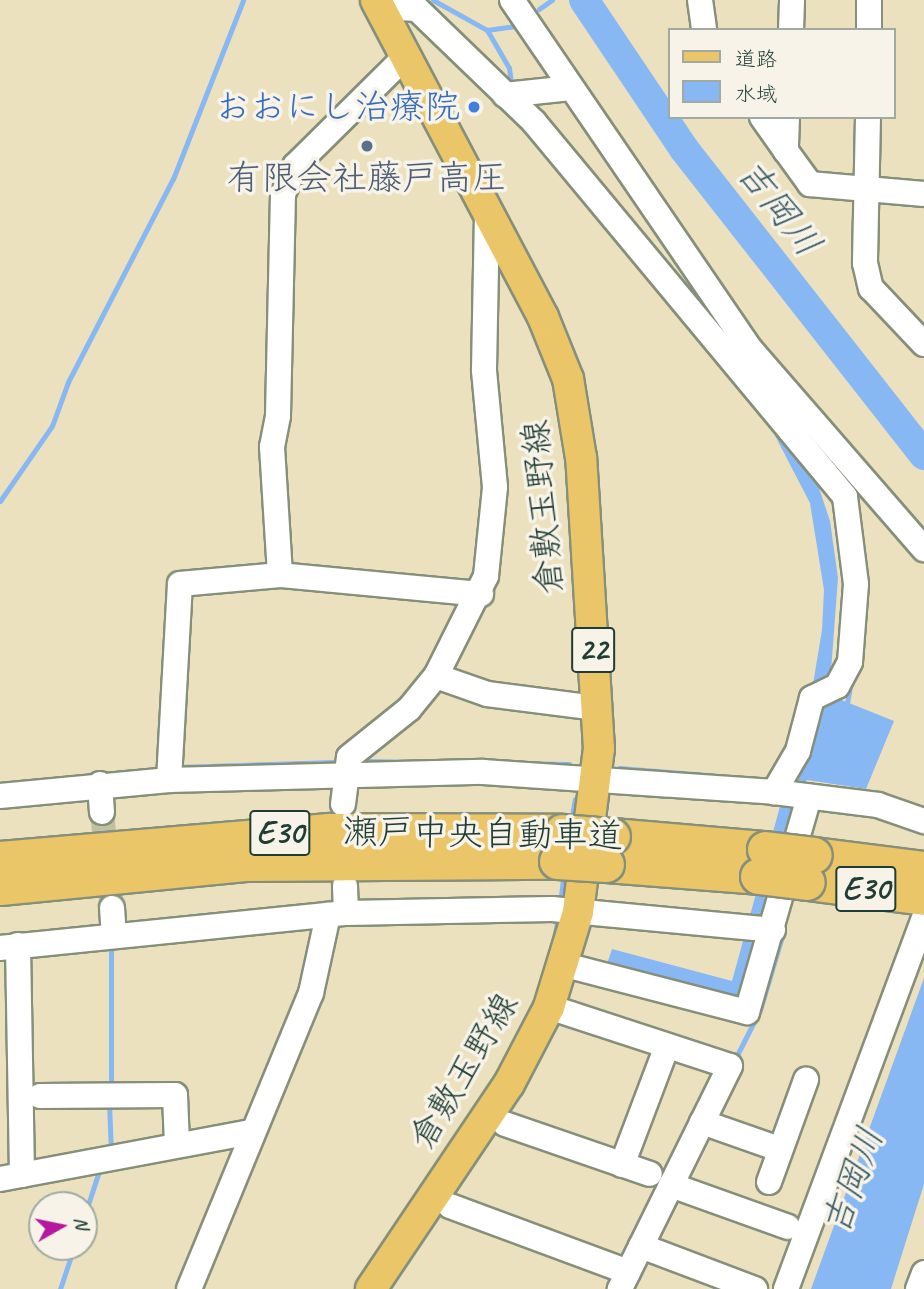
<!DOCTYPE html>
<html>
<head>
<meta charset="utf-8">
<style>
	body { margin:0 }
	#map { position:relative; width:924px; height:1289px; overflow:hidden; background:#ebe1bf; font-family:Caveat,"Klee One",sans-serif }
	div>[style] { position:absolute }
	.water>* { inset:0; background:#87b8f3 }
	.stream>* { height:5px; margin:-2.5px; padding:0 2.5px; transform-origin:2.5px; border-radius:2.5px; background:#87b8f3 }
	.river>* { height:30px; margin:-15px; padding:0 15px; transform-origin:15px; border-radius:15px; background:#87b8f3 }
	.minor-tunnel>* { height:24px; margin-top:-12px; transform-origin:0; background:repeating-linear-gradient(90deg,#c2c0a3 0 24px,transparent 0 36px) }
	.roads { filter:drop-shadow(2px 0 #858f7a) drop-shadow(-2px 0 #858f7a) drop-shadow(0 2px #858f7a) drop-shadow(0 -2px #858f7a) }
	.minor>* { height:24px; margin:-12px; padding:0 12px; transform-origin:12px; border-radius:12px; background:#fff }
	.major>* { height:30px; margin:-15px; padding:0 15px; transform-origin:15px; border-radius:15px; background:#eac669 }
	.highway>* { height:35px; margin:-17.5px; padding:0 17.5px; transform-origin:17.5px; border-radius:17.5px; background:#eac669 }
	.bridges { filter:drop-shadow(2px 0 #858f7a) drop-shadow(-2px 0 #858f7a) drop-shadow(0 2px #858f7a) drop-shadow(0 -2px #858f7a) }
	.highway-bridge>* { height:35px; margin:-17.5px; padding:0 17.5px; transform-origin:17.5px; border-radius:17.5px; background:#eac669 }
	.dots>* { width:19px; height:19px; translate:-50% -50%; box-sizing:border-box; border:4px solid #f7f3e8; border-radius:50% }
	span { translate:-50% -50%; white-space:nowrap; text-align:center; line-height:1.15; -webkit-text-stroke:7px #f7f3e8; paint-order:stroke }
	.shield-label span { padding:2px 5px; background:#f7f3e8; border:2px solid; border-radius:5px; -webkit-text-stroke-width:0 }
	.shield-label { font-size:33px; color:#1f3d34; font-weight:700 }
	.shop-label { font-size:35px; color:#366cbe }
	.right { translate:-100% -50%; text-align:right }
	.service-label { font-size:35px; color:#4e5e75 }
	.street-label { font-size:35px; color:#1f3d34 }
	.water-label { font-size:37px; color:#395c64; font-style:italic }
	.legend { position:absolute; left:668px; top:28px; width:228px; height:91px; box-sizing:border-box; background:#f7f3e8; border:2px solid #a1aaa0; margin:0; padding:9px 12px; list-style:none; font-size:21px; color:#1f3d34 }
	.legend li { display:flex; align-items:center; gap:14px; height:35px }
	.legend b { width:35px; border:2px solid #a1aaa0 }
	.north { position:absolute; left:28px; top:1191px; width:70px; height:70px; box-sizing:border-box; background:#f7f3e8; border:2px solid #a1aaa0; border-radius:50%; rotate:81deg; font-size:19px; font-weight:700; line-height:28px; text-align:center; color:#1f3d34 }
	.north::after { content:''; display:block; margin:auto; width:24px; height:32px; background:#b5179e; clip-path:polygon(50% 0,100% 100%,50% 72%,0 100%) }
</style>
</head>
<body>
<div id="map">
	<div class="water">
		<div style="clip-path:polygon(777px 426px,814px 473px,830px 521px,838px 578px,830px 684px,839px 699px,894px 721px,866px 789px,807px 780px,803px 785px,740px 1002px,608px 967px,608px 961px,612px 949px,732px 981px,812px 690px,822px 630px,824px 590px,810px 503px,771px 428px)"></div>
		<div style="clip-path:polygon(924px 978px,924px 1184px,891px 1289px,811px 1289px)"></div>
	</div>
	<div class="stream">
		<div style="left:433px;top:0;width:62px;rotate:29.1deg"></div>
		<div style="left:487px;top:30px;width:44px;rotate:59.9deg"></div>
		<div style="left:509px;top:68px;width:21px;rotate:82deg"></div>
		<div style="left:539px;top:9px;width:16px;rotate:-35deg"></div>
		<div style="left:487px;top:30px;width:28px;rotate:-8deg"></div>
		<div style="left:654px;top:248px;width:25px;rotate:50deg"></div>
		<div style="left:0;top:501px;width:91px;rotate:-55.3deg"></div>
		<div style="left:52px;top:426px;width:47px;rotate:-70deg"></div>
		<div style="left:68px;top:382px;width:229px;rotate:-62.7deg"></div>
		<div style="left:173px;top:179px;width:192px;rotate:-68.6deg"></div>
		<div style="left:846px;top:709px;width:28px;rotate:-80deg"></div>
		<div style="left:359px;top:761px;width:210px;rotate:0.8deg"></div>
		<div style="left:176px;top:767px;width:159px;rotate:-1.8deg"></div>
		<div style="left:619px;top:768px;width:88px;rotate:4.5deg"></div>
		<div style="left:66px;top:778px;width:67px;rotate:-6deg"></div>
		<div style="left:571px;top:821px;width:22px;rotate:-80deg"></div>
		<div style="left:560px;top:904px;width:32px;rotate:-83deg"></div>
		<div style="left:553px;top:945px;width:28px;rotate:-80deg"></div>
		<div style="left:736px;top:1057px;width:53px;rotate:-62.9deg"></div>
		<div style="left:760px;top:1010px;width:80px;rotate:-73.4deg"></div>
		<div style="left:111px;top:1084px;width:139px;rotate:-90deg"></div>
		<div style="left:481px;top:1100px;width:43px;rotate:-59.3deg"></div>
		<div style="left:109px;top:1103px;width:49px;rotate:87.7deg"></div>
		<div style="left:84px;top:1217px;width:48px;rotate:-71.9deg"></div>
		<div style="left:60px;top:1289px;width:44px;rotate:-71.6deg"></div>
	</div>
	<div class="river">
		<div style="left:584px;top:0;width:179px;rotate:56.1deg"></div>
		<div style="left:684px;top:149px;width:389px;rotate:51.9deg"></div>
	</div>
	<div class="minor-tunnel">
		<div style="left:102px;top:812px;width:97px;rotate:84.1deg"></div>
	</div>
	<div class="roads">
		<div class="minor">
			<div style="left:512px;top:0;width:424px;rotate:55.7deg"></div>
			<div style="left:751px;top:350px;width:264px;rotate:49deg"></div>
			<div style="left:700px;top:0;width:30px;rotate:82deg"></div>
			<div style="left:380px;top:7px;width:37px;rotate:3deg"></div>
			<div style="left:417px;top:9px;width:163px;rotate:44deg"></div>
			<div style="left:534px;top:122px;width:487px;rotate:50.3deg"></div>
			<div style="left:845px;top:497px;width:88px;rotate:82.8deg"></div>
			<div style="left:856px;top:584px;width:78px;rotate:94.4deg"></div>
			<div style="left:850px;top:662px;width:27px;rotate:118deg"></div>
			<div style="left:837px;top:686px;width:28px;rotate:154deg"></div>
			<div style="left:812px;top:698px;width:55px;rotate:104.8deg"></div>
			<div style="left:798px;top:751px;width:48px;rotate:120.3deg"></div>
			<div style="left:791px;top:30px;width:30px;rotate:-88deg"></div>
			<div style="left:869px;top:30px;width:30px;rotate:-90deg"></div>
			<div style="left:406px;top:56px;width:156px;rotate:135.3deg"></div>
			<div style="left:295px;top:166px;width:30px;rotate:113deg"></div>
			<div style="left:283px;top:194px;width:222px;rotate:91.3deg"></div>
			<div style="left:278px;top:416px;width:32px;rotate:101deg"></div>
			<div style="left:272px;top:447px;width:128px;rotate:86.4deg"></div>
			<div style="left:280px;top:575px;width:202px;rotate:5.4deg"></div>
			<div style="left:505px;top:95px;width:66px;rotate:-6.1deg"></div>
			<div style="left:762px;top:117px;width:42px;rotate:54.8deg"></div>
			<div style="left:787px;top:117px;width:34px;rotate:92deg"></div>
			<div style="left:786px;top:151px;width:41px;rotate:54deg"></div>
			<div style="left:810px;top:184px;width:114px;rotate:5deg"></div>
			<div style="left:868px;top:117px;width:146px;rotate:91.2deg"></div>
			<div style="left:865px;top:263px;width:26px;rotate:77deg"></div>
			<div style="left:871px;top:288px;width:77px;rotate:46.6deg"></div>
			<div style="left:436px;top:676px;width:54px;rotate:19.4deg"></div>
			<div style="left:487px;top:694px;width:111px;rotate:7.3deg"></div>
			<div style="left:169px;top:780px;width:196px;rotate:-86.8deg"></div>
			<div style="left:180px;top:584px;width:100px;rotate:-5.1deg"></div>
			<div style="left:100px;top:784px;width:28px;rotate:86deg"></div>
			<div style="left:0;top:796px;width:170px;rotate:-5.4deg"></div>
			<div style="left:169px;top:780px;width:314px;rotate:-1.5deg"></div>
			<div style="left:483px;top:772px;width:292px;rotate:3.9deg"></div>
			<div style="left:774px;top:792px;width:105px;rotate:7.1deg"></div>
			<div style="left:878px;top:805px;width:49px;rotate:19.2deg"></div>
			<div style="left:343px;top:804px;width:47px;rotate:-82.7deg"></div>
			<div style="left:349px;top:757px;width:77px;rotate:-38.7deg"></div>
			<div style="left:409px;top:709px;width:43px;rotate:-50.7deg"></div>
			<div style="left:436px;top:676px;width:112px;rotate:-63.4deg"></div>
			<div style="left:486px;top:576px;width:89px;rotate:-84.2deg"></div>
			<div style="left:495px;top:487px;width:118px;rotate:-95.4deg"></div>
			<div style="left:484px;top:370px;width:155px;rotate:-88.9deg"></div>
			<div style="left:345px;top:886px;width:27px;rotate:88deg"></div>
			<div style="left:112px;top:908px;width:26px;rotate:86deg"></div>
			<div style="left:18px;top:945px;width:230px;rotate:89deg"></div>
			<div style="left:0;top:948px;width:348px;rotate:-5.8deg"></div>
			<div style="left:346px;top:913px;width:206px;rotate:-1.1deg"></div>
			<div style="left:552px;top:909px;width:222px;rotate:5.4deg"></div>
			<div style="left:565px;top:965px;width:188px;rotate:14.5deg"></div>
			<div style="left:747px;top:1012px;width:224px;rotate:-73.9deg"></div>
			<div style="left:549px;top:1007px;width:190px;rotate:18.1deg"></div>
			<div style="left:730px;top:1066px;width:249px;rotate:116.3deg"></div>
			<div style="left:40px;top:1096px;width:135px;rotate:-0.4deg"></div>
			<div style="left:175px;top:1095px;width:50px;rotate:87.7deg"></div>
			<div style="left:702px;top:1122px;width:82px;rotate:19.3deg"></div>
			<div style="left:505px;top:1124px;width:153px;rotate:19deg"></div>
			<div style="left:622px;top:1165px;width:127px;rotate:-69.3deg"></div>
			<div style="left:0;top:1179px;width:256px;rotate:-10.6deg"></div>
			<div style="left:769px;top:1182px;width:109px;rotate:-70.1deg"></div>
			<div style="left:671px;top:1185px;width:124px;rotate:19.7deg"></div>
			<div style="left:450px;top:1206px;width:190px;rotate:20.3deg"></div>
			<div style="left:641px;top:1246px;width:122px;rotate:20.7deg"></div>
			<div style="left:189px;top:1289px;width:320px;rotate:-67.6deg"></div>
			<div style="left:311px;top:993px;width:80px;rotate:-77.7deg"></div>
			<div style="left:786px;top:1289px;width:397px;rotate:-69.6deg"></div>
			<div style="left:918px;top:1289px;width:17px;rotate:-69deg"></div>
		</div>
		<div class="major">
			<div style="left:371px;top:1289px;width:247px;rotate:-56.1deg"></div>
			<div style="left:509px;top:1084px;width:87px;rotate:-62.5deg"></div>
			<div style="left:549px;top:1007px;width:99px;rotate:-73deg"></div>
			<div style="left:578px;top:912px;width:164px;rotate:-82.7deg"></div>
			<div style="left:599px;top:749px;width:292px;rotate:-93.5deg"></div>
			<div style="left:581px;top:458px;width:80px;rotate:-99.3deg"></div>
			<div style="left:568px;top:379px;width:67px;rotate:-112deg"></div>
			<div style="left:543px;top:317px;width:358px;rotate:-117.8deg"></div>
		</div>
		<div class="highway">
			<div style="left:612px;top:836px;width:154px;rotate:4.9deg"></div>
			<div style="left:814px;top:855px;width:111px;rotate:7.3deg"></div>
			<div style="left:0;top:859px;width:330px;rotate:-4.9deg"></div>
			<div style="left:329px;top:831px;width:233px;rotate:0.2deg"></div>
			<div style="left:606px;top:864px;width:152px;rotate:4.5deg"></div>
			<div style="left:807px;top:882px;width:118px;rotate:7.3deg"></div>
			<div style="left:0;top:887px;width:246px;rotate:-5.6deg"></div>
			<div style="left:245px;top:863px;width:312px;rotate:-0.4deg"></div>
		</div>
	</div>
	<div class="bridges">
		<div class="highway-bridge">
			<div style="left:562px;top:832px;width:50px;rotate:4.6deg"></div>
			<div style="left:765px;top:849px;width:49px;rotate:7deg"></div>
			<div style="left:557px;top:861px;width:49px;rotate:3.5deg"></div>
			<div style="left:758px;top:876px;width:49px;rotate:7deg"></div>
		</div>
	</div>
	<div class="dots">
		<div style="left:474px;top:107px;background:#3f7fe0"></div>
		<div style="left:367px;top:146px;background:#5c6f8a"></div>
	</div>
	<div class="shield-label">
		<span style="left:593px;top:650px">22</span>
		<span style="left:280px;top:833px">E30</span>
		<span style="left:866px;top:889px">E30</span>
	</div>
	<div class="shop-label">
		<span class="right" style="left:460px;top:107px">おおにし治療院</span>
	</div>
	<div class="service-label">
		<span style="left:367px;top:178px">有限会社藤戸高圧</span>
	</div>
	<div class="street-label">
		<span style="left:543px;top:507px;rotate:-95deg">倉敷玉野線</span>
		<span style="left:483px;top:834px;rotate:1deg">瀬戸中央自動車道</span>
		<span style="left:464px;top:1071px;rotate:-59deg">倉敷玉野線</span>
	</div>
	<div class="water-label">
		<span style="left:779px;top:208px;rotate:52deg">吉岡川</span>
		<span style="left:853px;top:1181px;rotate:-70deg">吉岡川</span>
	</div>
	<ul class="legend">
	<li><b style="height:9px;background:#eac669"></b>道路</li>
	<li><b style="height:19px;background:#87b8f3"></b>水域</li>
	</ul>
	<div class="north">N</div>
</div>
</body>
</html>
